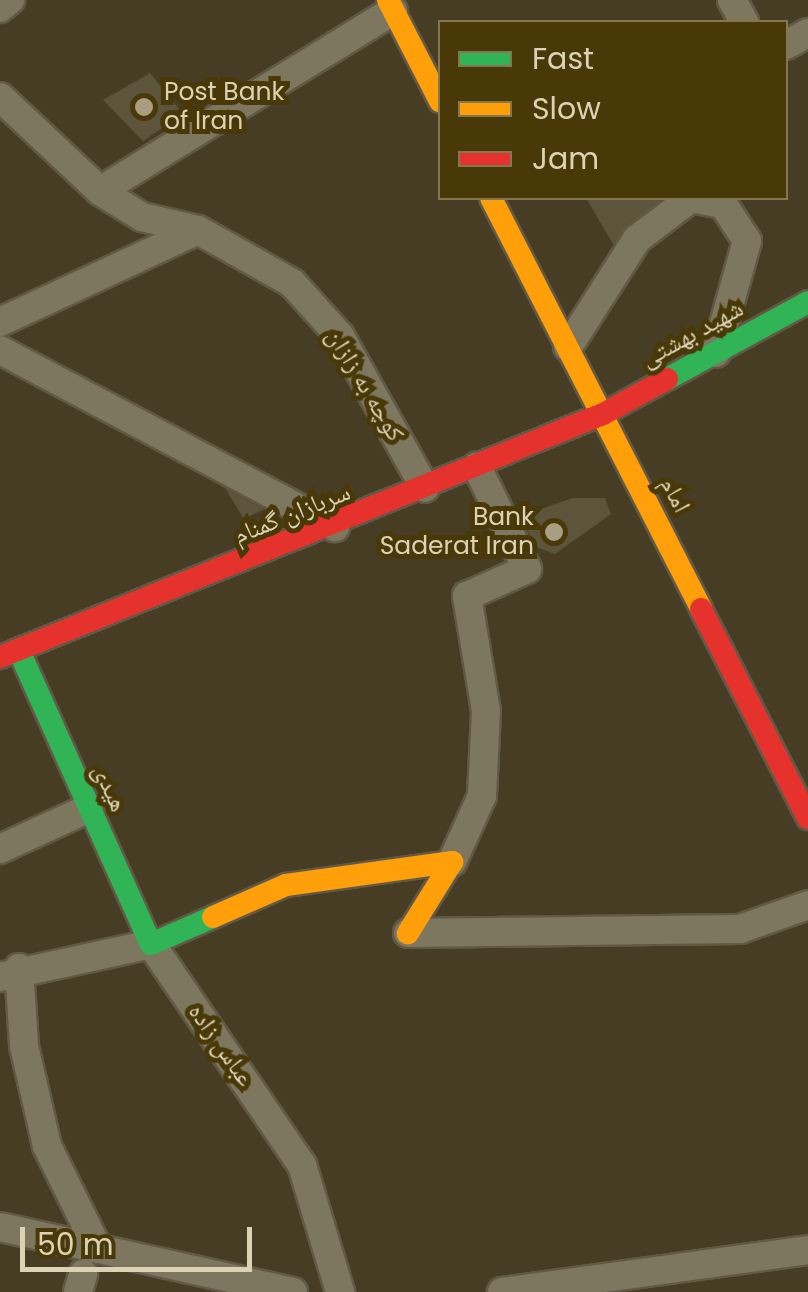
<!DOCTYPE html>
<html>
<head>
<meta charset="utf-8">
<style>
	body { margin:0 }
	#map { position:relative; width:808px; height:1292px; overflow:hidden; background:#463d24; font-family:Poppins,"Noto Naskh Arabic",sans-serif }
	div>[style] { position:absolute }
	.building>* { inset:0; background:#5d553b }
	.roads { filter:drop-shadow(2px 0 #615945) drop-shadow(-2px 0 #615945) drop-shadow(0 2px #615945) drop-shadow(0 -2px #615945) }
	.street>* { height:28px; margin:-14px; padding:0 14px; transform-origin:14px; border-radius:14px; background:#7e7760 }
	.fast>* { height:22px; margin:-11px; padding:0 11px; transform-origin:11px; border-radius:11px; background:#30b455 }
	.slow>* { height:22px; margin:-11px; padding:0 11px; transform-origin:11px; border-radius:11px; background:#ff9f0a }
	.jam>* { height:22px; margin:-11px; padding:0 11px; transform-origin:11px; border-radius:11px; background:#e5322d }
	.dots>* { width:28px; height:28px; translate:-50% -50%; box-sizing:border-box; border:5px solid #493909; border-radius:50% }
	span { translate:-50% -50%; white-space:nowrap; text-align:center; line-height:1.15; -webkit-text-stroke:10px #493909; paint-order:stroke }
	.poi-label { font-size:25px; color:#ddd2b4 }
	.left { translate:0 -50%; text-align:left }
	.right { translate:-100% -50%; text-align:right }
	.street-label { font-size:25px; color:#ddd2b4 }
	.legend { position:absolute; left:438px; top:20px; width:350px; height:180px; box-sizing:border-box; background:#493909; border:2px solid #84764d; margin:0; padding:12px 18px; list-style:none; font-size:30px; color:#ddd2b4 }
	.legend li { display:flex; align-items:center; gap:20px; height:50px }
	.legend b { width:50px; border:2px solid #84764d }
	.scale { position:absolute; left:20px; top:1227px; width:232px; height:45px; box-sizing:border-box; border:5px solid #ddd2b4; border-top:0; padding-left:12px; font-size:30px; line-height:35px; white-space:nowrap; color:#ddd2b4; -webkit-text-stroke:8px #493909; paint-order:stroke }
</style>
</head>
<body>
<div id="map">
	<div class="building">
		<div style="clip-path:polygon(150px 73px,183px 114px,143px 141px,103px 100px)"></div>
		<div style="clip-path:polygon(586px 198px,663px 198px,613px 244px)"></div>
		<div style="clip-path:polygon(225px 488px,264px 509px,244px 519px)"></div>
		<div style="clip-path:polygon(573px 498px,605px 498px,611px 514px,555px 554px,536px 547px,520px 516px)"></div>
	</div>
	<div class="roads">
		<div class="street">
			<div style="left:732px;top:0;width:25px;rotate:61deg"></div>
			<div style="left:0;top:8px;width:13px;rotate:-39deg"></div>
			<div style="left:786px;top:45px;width:25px;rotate:-29deg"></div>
			<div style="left:0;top:97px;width:137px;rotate:43.2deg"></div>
			<div style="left:100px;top:191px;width:49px;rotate:31.8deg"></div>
			<div style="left:142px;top:217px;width:57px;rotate:13.1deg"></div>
			<div style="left:198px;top:230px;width:108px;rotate:29.4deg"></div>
			<div style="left:292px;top:283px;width:72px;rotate:47.8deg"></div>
			<div style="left:340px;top:336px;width:174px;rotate:60.8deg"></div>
			<div style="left:100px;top:191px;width:344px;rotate:-31.6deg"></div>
			<div style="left:0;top:322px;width:218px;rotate:-24.9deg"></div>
			<div style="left:568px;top:347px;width:128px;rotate:-57.4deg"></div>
			<div style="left:637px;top:239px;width:68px;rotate:-37.2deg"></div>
			<div style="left:691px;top:198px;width:33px;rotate:11deg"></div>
			<div style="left:723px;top:204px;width:44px;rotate:57deg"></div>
			<div style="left:747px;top:241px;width:116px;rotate:105.5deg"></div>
			<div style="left:0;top:350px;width:379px;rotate:27.9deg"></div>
			<div style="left:0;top:849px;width:98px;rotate:-24.7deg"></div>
			<div style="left:452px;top:862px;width:72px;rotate:-65.6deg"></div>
			<div style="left:482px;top:796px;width:85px;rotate:-87.3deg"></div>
			<div style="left:486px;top:711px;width:117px;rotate:-99.4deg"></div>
			<div style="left:467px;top:596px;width:66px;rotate:-24.2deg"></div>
			<div style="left:527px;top:569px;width:114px;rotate:-116.1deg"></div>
			<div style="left:408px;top:933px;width:332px;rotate:-0.7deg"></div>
			<div style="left:740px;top:929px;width:72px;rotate:-19.4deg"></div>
			<div style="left:19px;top:968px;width:78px;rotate:86.3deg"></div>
			<div style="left:24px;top:1046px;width:103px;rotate:77deg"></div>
			<div style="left:47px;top:1146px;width:115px;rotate:63.7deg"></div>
			<div style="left:0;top:977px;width:155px;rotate:-12.3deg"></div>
			<div style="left:151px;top:944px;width:268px;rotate:55.7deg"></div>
			<div style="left:302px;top:1165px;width:133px;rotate:73.3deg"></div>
			<div style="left:0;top:1227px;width:300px;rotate:12.5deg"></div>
			<div style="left:78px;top:1292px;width:19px;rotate:-74deg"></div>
			<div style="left:502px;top:1292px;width:309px;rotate:-7.8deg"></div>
		</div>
		<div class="fast">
			<div style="left:667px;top:379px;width:161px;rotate:-28.6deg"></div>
			<div style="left:20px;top:653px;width:319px;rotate:65.8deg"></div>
			<div style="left:151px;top:944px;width:68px;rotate:-23.5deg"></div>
		</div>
		<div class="slow">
			<div style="left:388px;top:0;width:114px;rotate:62.8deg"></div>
			<div style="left:491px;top:198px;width:462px;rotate:62.9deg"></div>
			<div style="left:213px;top:917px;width:80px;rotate:-23.7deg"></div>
			<div style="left:286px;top:885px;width:168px;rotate:-7.9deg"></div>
			<div style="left:452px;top:862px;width:84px;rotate:121.8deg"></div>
		</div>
		<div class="jam">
			<div style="left:701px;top:609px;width:235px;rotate:62.9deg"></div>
			<div style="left:0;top:657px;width:650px;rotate:-21.95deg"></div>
			<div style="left:603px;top:414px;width:73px;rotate:-28.7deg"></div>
		</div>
	</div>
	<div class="dots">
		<div style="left:144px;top:107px;background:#a89e82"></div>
		<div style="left:554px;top:532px;background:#a89e82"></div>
	</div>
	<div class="poi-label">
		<span class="left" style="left:164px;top:107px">Post Bank<br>of Iran</span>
		<span class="right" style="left:534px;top:532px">Bank<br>Saderat Iran</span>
	</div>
	<div class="street-label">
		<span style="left:692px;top:334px;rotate:-29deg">شهید بهشتی</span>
		<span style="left:365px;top:385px;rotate:59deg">کوچه به زازان</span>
		<span style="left:675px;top:495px;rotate:63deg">امام</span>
		<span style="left:292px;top:514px;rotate:-22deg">سربازان گمنام</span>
		<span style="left:110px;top:788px;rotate:66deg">هیدی</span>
		<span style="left:221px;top:1045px;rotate:55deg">عباس زاده</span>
	</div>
	<ul class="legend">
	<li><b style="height:12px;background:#30b455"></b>Fast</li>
	<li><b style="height:12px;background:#ff9f0a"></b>Slow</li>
	<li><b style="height:12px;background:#e5322d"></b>Jam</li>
	</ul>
	<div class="scale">50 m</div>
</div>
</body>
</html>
